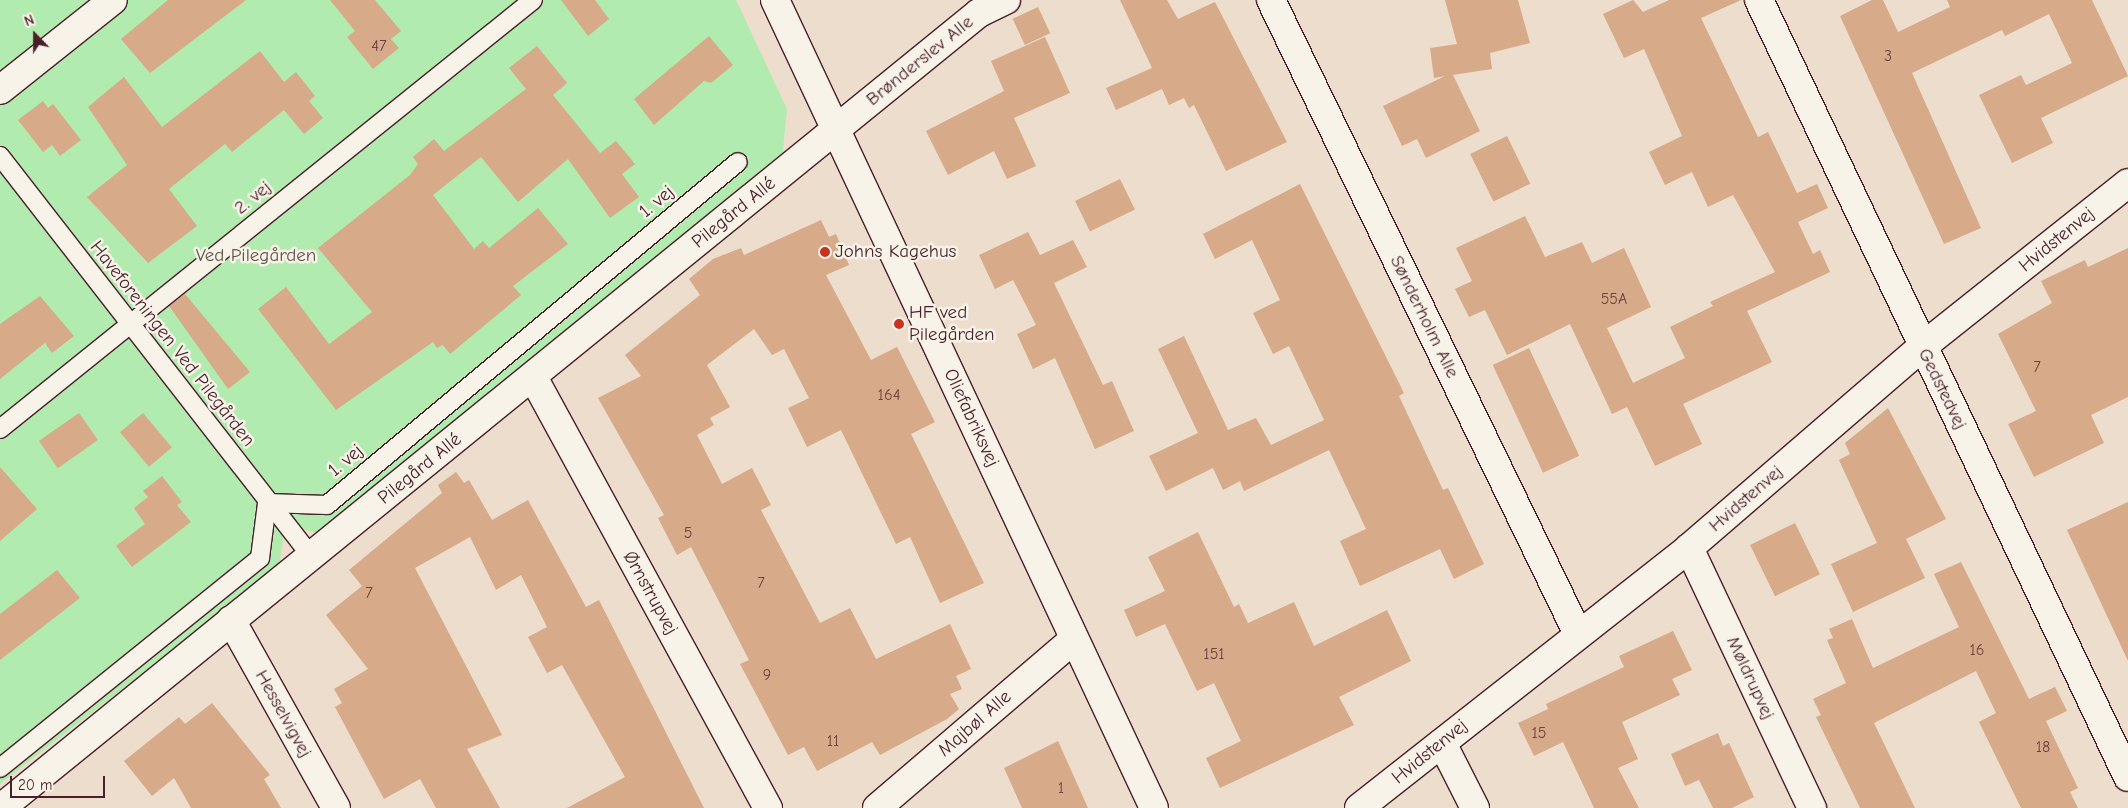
<!DOCTYPE html>
<html>
<head>
<meta charset="utf-8">
<style>
	body { margin:0 }
	#map { position:relative; width:2128px; height:808px; overflow:hidden; background:#edddcc; font-family:"Comic Neue",sans-serif }
	div>[style] { position:absolute }
	.green>* { inset:0; background:#b2ebaf }
	.building>* { inset:0; background:#d7aa89; transform-origin:0 0 }
	.roads { filter:drop-shadow(1px 0 #4a1f2b) drop-shadow(-1px 0 #4a1f2b) drop-shadow(0 1px #4a1f2b) drop-shadow(0 -1px #4a1f2b) }
	.lane>* { height:18px; margin:-9px; padding:0 9px; transform-origin:9px; border-radius:9px; background:#f7f3e8 }
	.street>* { height:28px; margin:-14px; padding:0 14px; transform-origin:14px; border-radius:14px; background:#f7f3e8 }
	.secondary>* { height:28px; margin:-14px; padding:0 14px; transform-origin:14px; border-radius:14px; background:#f7f3e8 }
	.dots>* { width:14px; height:14px; translate:-50% -50%; box-sizing:border-box; border:2px solid #f7f3e8; border-radius:50% }
	span { translate:-50% -50%; white-space:nowrap; text-align:center; line-height:1.15; -webkit-text-stroke:5px #f7f3e8; paint-order:stroke }
	.number-label { font-size:16px; color:#6d4242 }
	.number-label span { -webkit-text-stroke-width:0 }
	.street-label { font-size:19px; color:#4a1f2b }
	.poi-label { font-size:19px; color:#4a1f2b }
	.left { translate:0 -50%; text-align:left }
	.park-label { font-size:19px; color:#64524c }
	.north { position:absolute; left:10px; top:10px; width:50px; height:50px; -webkit-text-stroke:4px #f7f3e8; paint-order:stroke; rotate:338deg; font-size:14px; font-weight:700; line-height:20px; text-align:center; color:#4a1f2b }
	.north::after { content:''; display:block; margin:auto; width:18px; height:22px; background:#4a1f2b; clip-path:polygon(50% 0,100% 100%,50% 72%,0 100%) }
	.scale { position:absolute; left:10px; top:776px; width:95px; height:22px; box-sizing:border-box; border:2px solid #4a1f2b; border-top:0; padding-left:6px; font-size:15px; line-height:18px; white-space:nowrap; color:#4a1f2b; -webkit-text-stroke:4px #f7f3e8; paint-order:stroke }
</style>
</head>
<body>
<div id="map">
	<div class="green">
		<div style="clip-path:polygon(0 0,736px 0,787px 109px,782px 160px,319px 533px,285px 526px,279px 567px,0 784px)"></div>
	</div>
	<div class="building">
		<div style="clip-path:polygon(168px 0,246px 0,150px 73px,121px 39px)"></div>
		<div style="clip-path:polygon(330px 0,375px 0,401px 31px,391px 39px,399px 48px,373px 69px,347px 37px,355px 31px)"></div>
		<div style="clip-path:polygon(561px 0,595px 0,609px 19px,588px 36px)"></div>
		<div style="clip-path:polygon(1120px 0,1167px 0,1178px 19px,1215px 2px,1287px 142px,1226px 171px,1194px 105px,1189px 108px,1184px 98px,1169px 105px,1162px 89px,1116px 110px,1106px 88px,1152px 68px)"></div>
		<div style="clip-path:polygon(1445px 0,1518px 0,1530px 43px,1490px 53px,1492px 69px,1453px 75px,1480px 131px,1426px 158px,1417px 139px,1402px 146px,1383px 106px,1445px 76px,1434px 78px,1430px 48px,1457px 44px)"></div>
		<div style="clip-path:polygon(1633px 0,1643px 12px,1669px 0,1741px 0,1701px 18px,1758px 137px,1768px 132px,1797px 193px,1817px 184px,1828px 208px,1798px 222px,1813px 254px,1820px 250px,1830px 272px,1747px 311px,1772px 362px,1683px 404px,1702px 444px,1655px 466px,1627px 407px,1612px 414px,1570px 324px,1507px 355px,1485px 310px,1469px 317px,1455px 289px,1472px 281px,1456px 248px,1525px 216px,1545px 257px,1582px 242px,1592px 263px,1624px 248px,1651px 307px,1607px 328px,1633px 383px,1685px 358px,1670px 327px,1713px 306px,1710px 302px,1775px 272px,1733px 195px,1708px 207px,1692px 172px,1665px 185px,1649px 152px,1682px 136px,1644px 49px,1624px 58px,1603px 14px)"></div>
		<div style="clip-path:polygon(1872px 0,1883px 0,1898px 32px,1950px 7px,1947px 0,2092px 0,2128px 76px,2041px 118px,2053px 143px,2012px 163px,1979px 95px,2021px 75px,2026px 85px,2072px 63px,2049px 14px,2005px 36px,2002px 30px,1912px 73px,1981px 228px,1944px 244px,1840px 16px)"></div>
		<div style="left:1038px;top:7px;width:29px;height:28px;rotate:65deg"></div>
		<div style="clip-path:polygon(709px 36px,733px 65px,711px 83px,704px 81px,654px 125px,634px 99px)"></div>
		<div style="clip-path:polygon(1045px 37px,1070px 93px,1014px 118px,1036px 166px,1007px 179px,994px 151px,948px 175px,926px 131px,1004px 91px,991px 61px)"></div>
		<div style="clip-path:polygon(537px 46px,567px 83px,553px 95px,600px 153px,616px 141px,635px 164px,622px 174px,639px 197px,610px 218px,568px 159px,518px 202px,481px 157px,433px 195px,474px 249px,483px 241px,489px 248px,538px 208px,568px 244px,513px 286px,521px 295px,450px 354px,443px 345px,437px 348px,433px 342px,336px 410px,258px 309px,286px 287px,329px 344px,372px 312px,318px 248px,410px 175px,418px 164px,413px 157px,434px 139px,444px 151px,526px 89px,509px 68px)"></div>
		<div style="clip-path:polygon(260px 51px,284px 82px,296px 72px,315px 96px,309px 101px,323px 118px,304px 134px,284px 110px,232px 152px,225px 144px,169px 189px,197px 226px,148px 263px,87px 197px,127px 165px,88px 107px,124px 77px,162px 127px)"></div>
		<div style="clip-path:polygon(43px 101px,48px 108px,53px 104px,81px 140px,60px 156px,52px 145px,43px 152px,18px 120px)"></div>
		<div style="left:1507px;top:136px;width:53px;height:41px;rotate:64deg"></div>
		<div style="left:1120px;top:179px;width:34px;height:50px;rotate:64deg"></div>
		<div style="clip-path:polygon(1300px 184px,1404px 393px,1399px 396px,1443px 490px,1448px 488px,1484px 564px,1454px 579px,1440px 549px,1360px 586px,1340px 541px,1366px 529px,1329px 450px,1244px 491px,1240px 481px,1223px 490px,1213px 468px,1166px 491px,1149px 456px,1198px 433px,1158px 349px,1184px 336px,1228px 430px,1256px 418px,1271px 445px,1324px 420px,1289px 346px,1273px 354px,1253px 313px,1280px 300px,1252px 240px,1215px 259px,1203px 234px)"></div>
		<div style="clip-path:polygon(821px 220px,829px 237px,836px 234px,849px 265px,826px 275px,871px 360px,897px 347px,935px 422px,911px 434px,984px 583px,940px 603px,910px 537px,896px 544px,841px 430px,807px 447px,788px 408px,809px 398px,784px 349px,772px 355px,754px 329px,707px 365px,730px 407px,710px 418px,714px 425px,697px 435px,722px 484px,752px 468px,771px 505px,761px 510px,820px 623px,850px 608px,876px 659px,950px 624px,971px 669px,956px 676px,962px 689px,950px 694px,959px 709px,947px 719px,880px 755px,872px 742px,817px 771px,804px 747px,788px 755px,740px 664px,749px 660px,691px 547px,677px 555px,658px 518px,664px 515px,598px 398px,641px 376px,625px 355px,700px 295px,689px 279px,713px 259px,741px 248px,744px 255px)"></div>
		<div style="clip-path:polygon(1028px 232px,1040px 255px,1073px 240px,1087px 267px,1054px 283px,1103px 385px,1112px 381px,1134px 431px,1095px 449px,1055px 358px,1033px 369px,1017px 334px,1036px 325px,1013px 280px,995px 289px,979px 255px)"></div>
		<div style="clip-path:polygon(2128px 248px,2128px 397px,2091px 415px,2104px 443px,2034px 477px,2008px 424px,2036px 411px,1998px 334px,2052px 303px,2041px 281px,2085px 260px,2088px 267px)"></div>
		<div style="clip-path:polygon(185px 294px,250px 372px,228px 389px,169px 306px)"></div>
		<div style="clip-path:polygon(40px 296px,74px 336px,52px 353px,45px 343px,0 379px,0 324px)"></div>
		<div style="left:1529px;top:348px;width:119px;height:40px;rotate:65deg"></div>
		<div style="clip-path:polygon(1888px 408px,1946px 519px,1906px 539px,1925px 578px,1853px 612px,1831px 564px,1877px 543px,1839px 460px,1850px 454px,1845px 443px)"></div>
		<div style="left:79px;top:413px;width:33px;height:49px;rotate:55deg"></div>
		<div style="left:143px;top:413px;width:45px;height:30px;rotate:50deg"></div>
		<div style="clip-path:polygon(0 467px,37px 509px,0 541px)"></div>
		<div style="clip-path:polygon(456px 472px,464px 483px,469px 480px,492px 520px,528px 500px,586px 607px,599px 600px,704px 808px,567px 808px,625px 777px,562px 665px,547px 673px,528px 637px,547px 627px,521px 575px,496px 590px,470px 537px,415px 568px,502px 735px,467px 749px,500px 808px,436px 808px,420px 779px,384px 799px,335px 707px,342px 703px,334px 689px,368px 669px,326px 615px,362px 586px,349px 570px,442px 493px,438px 485px)"></div>
		<div style="clip-path:polygon(162px 476px,182px 502px,177px 505px,191px 522px,132px 567px,116px 546px,145px 524px,134px 508px,148px 497px,143px 491px)"></div>
		<div style="clip-path:polygon(2128px 502px,2128px 661px,2067px 530px)"></div>
		<div style="left:1795px;top:523px;width:57px;height:50px;rotate:64deg"></div>
		<div style="clip-path:polygon(1198px 532px,1234px 607px,1239px 604px,1248px 623px,1294px 602px,1314px 646px,1387px 610px,1411px 661px,1339px 697px,1354px 725px,1220px 788px,1206px 758px,1241px 741px,1214px 683px,1197px 691px,1165px 624px,1136px 637px,1124px 610px,1165px 591px,1148px 557px)"></div>
		<div style="clip-path:polygon(1961px 562px,2029px 699px,2055px 687px,2067px 711px,2046px 721px,2078px 788px,2070px 792px,2078px 808px,2021px 808px,1979px 722px,1996px 713px,1976px 671px,1874px 723px,1915px 808px,1860px 808px,1816px 717px,1821px 715px,1813px 699px,1846px 683px,1827px 640px,1833px 638px,1829px 629px,1852px 619px,1873px 668px,1959px 627px,1934px 574px)"></div>
		<div style="clip-path:polygon(57px 570px,80px 598px,0 660px,0 614px)"></div>
		<div style="clip-path:polygon(1673px 631px,1692px 670px,1672px 679px,1680px 695px,1622px 722px,1638px 759px,1618px 768px,1639px 808px,1594px 808px,1563px 742px,1534px 756px,1518px 723px,1548px 709px,1546px 704px,1624px 667px,1619px 656px)"></div>
		<div style="clip-path:polygon(212px 703px,270px 775px,264px 779px,281px 808px,191px 808px,174px 778px,152px 796px,124px 761px,179px 717px,185px 724px)"></div>
		<div style="clip-path:polygon(1718px 733px,1723px 746px,1729px 743px,1754px 797px,1732px 808px,1713px 808px,1699px 780px,1685px 786px,1671px 754px)"></div>
		<div style="clip-path:polygon(1058px 741px,1088px 808px,1022px 808px,1004px 768px)"></div>
	</div>
	<div class="roads">
		<div class="lane">
			<div style="left:0;top:156px;width:507px;rotate:52.13deg"></div>
			<div style="left:0;top:429px;width:684px;rotate:-38.83deg"></div>
			<div style="left:0;top:768px;width:334px;rotate:-38.9deg"></div>
			<div style="left:260px;top:558px;width:55px;rotate:-82.7deg"></div>
			<div style="left:267px;top:503px;width:60px;rotate:1.9deg"></div>
			<div style="left:327px;top:505px;width:535px;rotate:-39.85deg"></div>
		</div>
		<div class="street">
			<div style="left:1271px;top:0;width:704px;rotate:64.16deg"></div>
			<div style="left:1759px;top:0;width:860px;rotate:64.6deg"></div>
			<div style="left:0;top:90px;width:144px;rotate:-38.5deg"></div>
			<div style="left:533px;top:377px;width:491px;rotate:61.4deg"></div>
			<div style="left:1689px;top:548px;width:288px;rotate:64.7deg"></div>
			<div style="left:231px;top:620px;width:215px;rotate:60.8deg"></div>
			<div style="left:1442px;top:743px;width:73px;rotate:63.1deg"></div>
			<div style="left:1px;top:808px;width:1260px;rotate:-39.11deg"></div>
			<div style="left:979px;top:13px;width:30px;rotate:-26deg"></div>
			<div style="left:877px;top:808px;width:258px;rotate:-40.6deg"></div>
			<div style="left:1359px;top:808px;width:420px;rotate:-38.2deg"></div>
			<div style="left:1689px;top:548px;width:308px;rotate:-40.8deg"></div>
			<div style="left:1922px;top:347px;width:263px;rotate:-38.5deg"></div>
		</div>
		<div class="secondary">
			<div style="left:775px;top:0;width:892px;rotate:64.87deg"></div>
		</div>
	</div>
	<div class="dots">
		<div style="left:825px;top:252px;background:#c8321e"></div>
		<div style="left:899px;top:324px;background:#c8321e"></div>
	</div>
	<div class="number-label">
		<span style="left:379px;top:46px">47</span>
		<span style="left:1888px;top:56px">3</span>
		<span style="left:1614px;top:299px">55A</span>
		<span style="left:2037px;top:367px">7</span>
		<span style="left:889px;top:395px">164</span>
		<span style="left:688px;top:533px">5</span>
		<span style="left:761px;top:583px">7</span>
		<span style="left:369px;top:593px">7</span>
		<span style="left:1977px;top:650px">16</span>
		<span style="left:1214px;top:654px">151</span>
		<span style="left:767px;top:675px">9</span>
		<span style="left:1539px;top:733px">15</span>
		<span style="left:833px;top:741px">11</span>
		<span style="left:2043px;top:747px">18</span>
		<span style="left:1061px;top:788px">1</span>
	</div>
	<div class="street-label">
		<span style="left:920px;top:61px;rotate:-39deg">Brønderslev Alle</span>
		<span style="left:253px;top:198px;rotate:-39deg">2. vej</span>
		<span style="left:657px;top:202px;rotate:-40deg">1. vej</span>
		<span style="left:734px;top:213px;rotate:-39deg">Pilegård Allé</span>
		<span style="left:2057px;top:240px;rotate:-39deg">Hvidstenvej</span>
		<span style="left:1424px;top:317px;rotate:64deg">Sønderholm Alle</span>
		<span style="left:172px;top:344px;rotate:52deg">Haveforeningen Ved Pilegården</span>
		<span style="left:1942px;top:389px;rotate:64deg">Gedstedvej</span>
		<span style="left:971px;top:418px;rotate:65deg">Oliefabriksvej</span>
		<span style="left:346px;top:461px;rotate:-40deg">1. vej</span>
		<span style="left:420px;top:469px;rotate:-39deg">Pilegård Allé</span>
		<span style="left:1746px;top:499px;rotate:-41deg">Hvidstenvej</span>
		<span style="left:650px;top:593px;rotate:61deg">Ørnstrupvej</span>
		<span style="left:1750px;top:678px;rotate:65deg">Møldrupvej</span>
		<span style="left:283px;top:714px;rotate:61deg">Hesselvigvej</span>
		<span style="left:975px;top:724px;rotate:-41deg">Majbøl Alle</span>
		<span style="left:1430px;top:752px;rotate:-39deg">Hvidstenvej</span>
	</div>
	<div class="poi-label">
		<span class="left" style="left:835px;top:252px">Johns Kagehus</span>
		<span class="left" style="left:909px;top:324px">HF ved<br>Pilegården</span>
	</div>
	<div class="park-label">
		<span style="left:256px;top:256px">Ved Pilegården</span>
	</div>
	<div class="north">N</div>
	<div class="scale">20 m</div>
</div>
</body>
</html>
